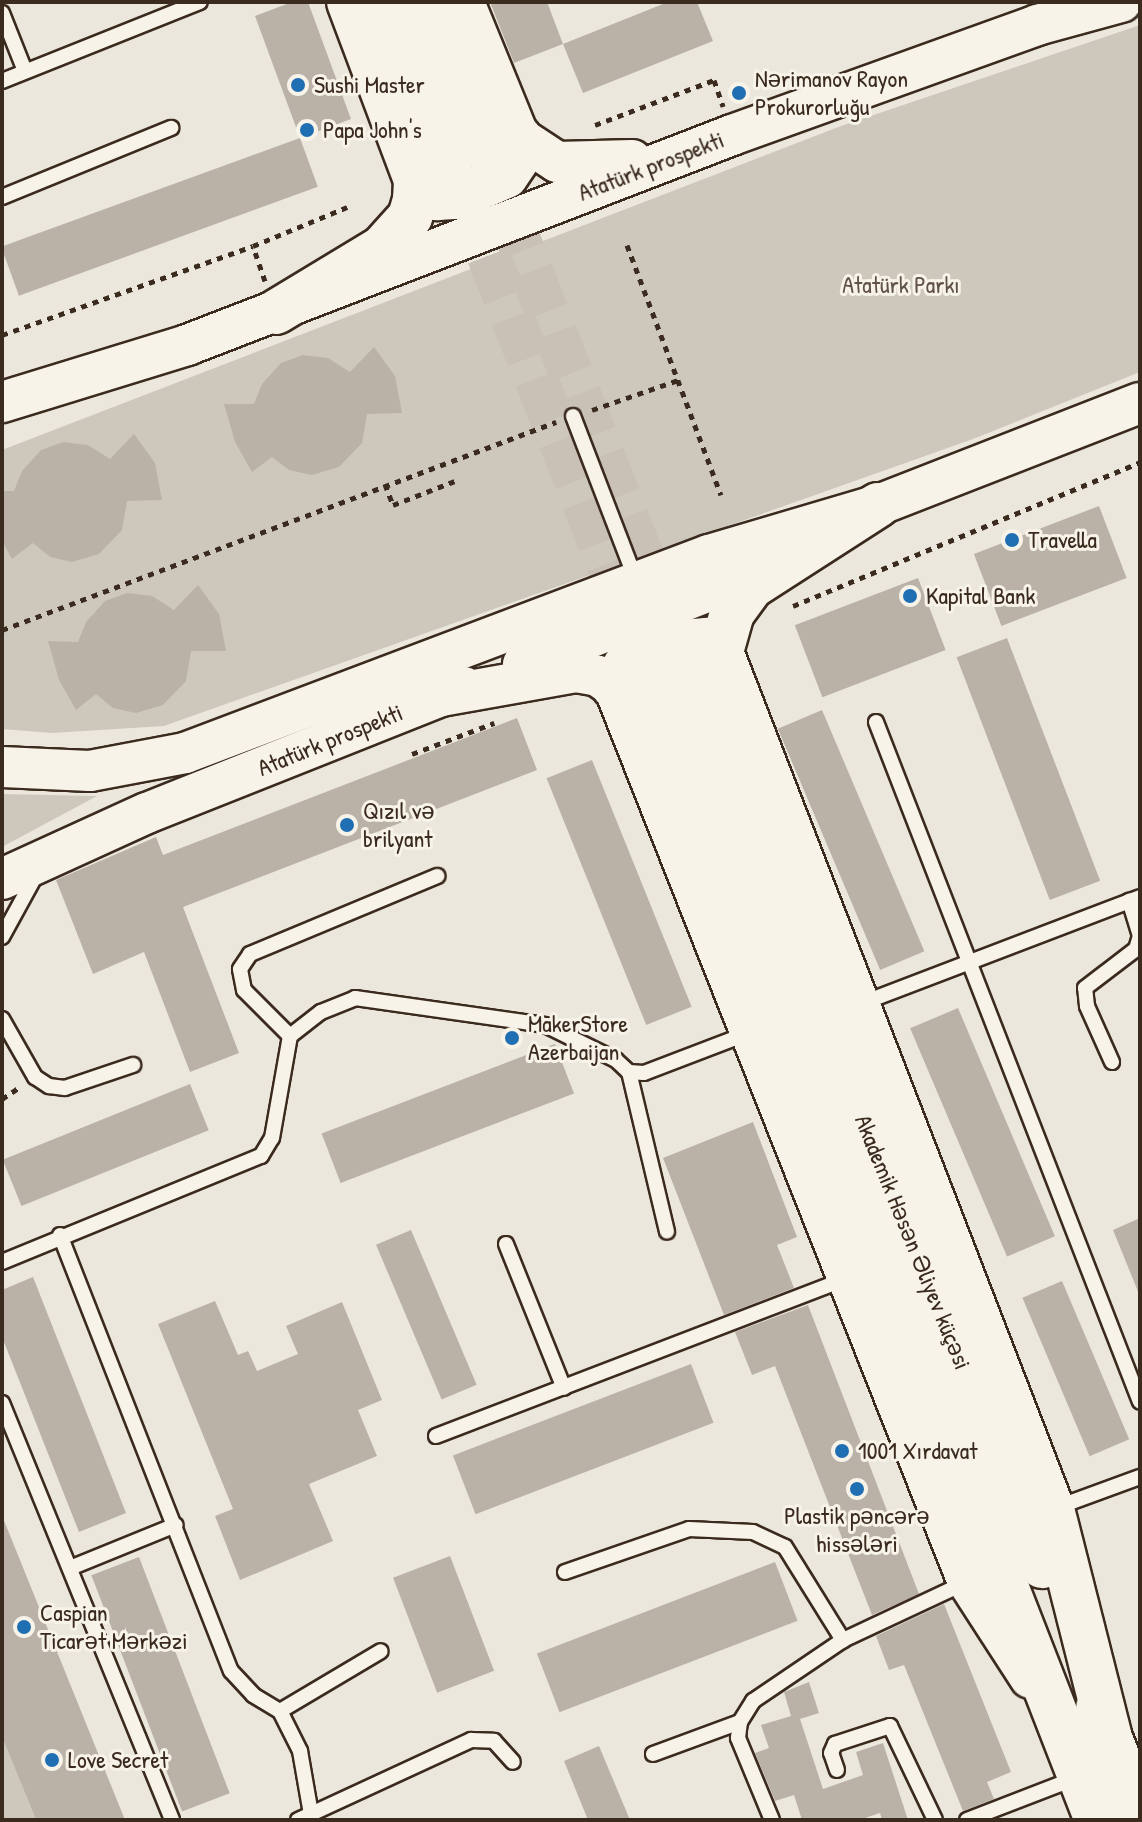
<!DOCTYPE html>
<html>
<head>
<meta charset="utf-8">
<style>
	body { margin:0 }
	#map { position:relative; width:1142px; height:1822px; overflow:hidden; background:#ece7dc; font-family:"Patrick Hand",sans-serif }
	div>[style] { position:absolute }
	.green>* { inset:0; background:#cec8bc }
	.building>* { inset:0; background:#bab2a7; transform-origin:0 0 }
	.primary-tunnel>* { height:44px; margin-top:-22px; transform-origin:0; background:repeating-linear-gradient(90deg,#c9c1b6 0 44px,transparent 0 66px) }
	.path>* { height:5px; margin-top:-2.5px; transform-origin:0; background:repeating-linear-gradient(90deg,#3b2a1e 0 6px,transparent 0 12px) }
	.roads { filter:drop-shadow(2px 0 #3b2a1e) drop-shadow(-2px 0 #3b2a1e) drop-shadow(0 2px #3b2a1e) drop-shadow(0 -2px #3b2a1e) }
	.lane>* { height:14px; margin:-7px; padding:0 7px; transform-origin:7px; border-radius:7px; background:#f7f3e8 }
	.secondary>* { height:40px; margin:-20px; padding:0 20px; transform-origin:20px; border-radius:20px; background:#f7f3e8 }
	.primary>* { height:44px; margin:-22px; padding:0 22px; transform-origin:22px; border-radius:22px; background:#f7f3e8 }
	.dots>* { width:22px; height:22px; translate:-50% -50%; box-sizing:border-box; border:4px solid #f7f3e8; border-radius:50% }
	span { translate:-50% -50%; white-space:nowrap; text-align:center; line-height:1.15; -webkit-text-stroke:6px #f7f3e8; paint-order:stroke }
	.poi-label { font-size:24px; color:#3b2a1e }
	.left { translate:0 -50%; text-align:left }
	.street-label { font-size:24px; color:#3b2a1e }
	.park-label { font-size:24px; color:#605246 }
	.frame { position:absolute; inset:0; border:4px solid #3b2a1e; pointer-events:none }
</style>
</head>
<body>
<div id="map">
	<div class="green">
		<div style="clip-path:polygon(1140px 25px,1140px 372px,973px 439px,164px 726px,52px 733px,2px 729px,2px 450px,841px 126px)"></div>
		<div style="clip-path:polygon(2px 794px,97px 796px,2px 847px)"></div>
		<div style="clip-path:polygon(2px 1737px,36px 1820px,2px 1820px)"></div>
	</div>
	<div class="building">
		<div style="clip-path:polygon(292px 2px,308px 2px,351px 119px,300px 138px,255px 16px)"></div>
		<div style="clip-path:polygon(490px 2px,547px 2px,563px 44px,514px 63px)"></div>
		<div style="clip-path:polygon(668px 2px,697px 2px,713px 41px,583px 93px,563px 44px)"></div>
		<div style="left:300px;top:138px;width:52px;height:318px;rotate:70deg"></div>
		<div style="clip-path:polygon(374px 347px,395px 376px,402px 413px,367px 414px,362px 443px,339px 467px,312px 475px,289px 470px,272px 457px,252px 472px,235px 442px,224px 404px,254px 404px,262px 384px,281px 363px,303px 355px,328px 358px,350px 372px)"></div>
		<div style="clip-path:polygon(134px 434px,155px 463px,162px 500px,127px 501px,122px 530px,99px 554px,72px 562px,50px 557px,33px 543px,12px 559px,2px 541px,2px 491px,14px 491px,22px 471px,41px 450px,63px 442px,88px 445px,110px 459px)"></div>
		<div style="left:1099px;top:506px;width:77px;height:134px;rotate:69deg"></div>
		<div style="left:918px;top:578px;width:77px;height:132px;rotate:69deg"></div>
		<div style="clip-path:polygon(198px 585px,219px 614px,226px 651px,191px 651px,186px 681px,163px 705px,136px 713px,113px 708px,96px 694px,76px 710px,59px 680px,48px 641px,78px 642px,86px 622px,105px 601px,127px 593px,152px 596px,174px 610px)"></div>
		<div style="left:1007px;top:638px;width:260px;height:54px;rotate:69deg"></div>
		<div style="left:822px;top:710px;width:262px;height:48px;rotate:67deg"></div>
		<div style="clip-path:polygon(517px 718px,537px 770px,183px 907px,239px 1053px,190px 1072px,144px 952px,93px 974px,56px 880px,156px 837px,163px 855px)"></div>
		<div style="left:592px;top:760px;width:266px;height:49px;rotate:68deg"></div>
		<div style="left:958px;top:1008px;width:248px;height:52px;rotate:67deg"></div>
		<div style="left:555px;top:1044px;width:53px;height:250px;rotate:69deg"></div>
		<div style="left:190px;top:1084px;width:50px;height:202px;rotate:68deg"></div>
		<div style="clip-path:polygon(753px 1122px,797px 1237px,777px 1245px,794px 1288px,724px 1315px,663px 1158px)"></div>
		<div style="clip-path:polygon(1140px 1218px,1140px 1294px,1139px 1294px,1113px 1230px)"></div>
		<div style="left:411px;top:1230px;width:168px;height:38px;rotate:67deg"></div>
		<div style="clip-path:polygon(33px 1277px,126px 1513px,79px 1532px,2px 1337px,2px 1290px)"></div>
		<div style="left:1062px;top:1281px;width:172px;height:43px;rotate:67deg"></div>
		<div style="clip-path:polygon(215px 1301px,238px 1355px,248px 1351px,257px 1371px,298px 1354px,286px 1326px,342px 1302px,382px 1400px,358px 1410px,377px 1456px,309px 1484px,333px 1541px,240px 1580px,215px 1516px,233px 1509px,158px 1324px)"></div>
		<div style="clip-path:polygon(808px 1305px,919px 1594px,872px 1615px,775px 1366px,752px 1375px,735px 1332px)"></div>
		<div style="left:691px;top:1364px;width:63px;height:255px;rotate:69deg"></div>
		<div style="clip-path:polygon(2px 1519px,3px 1518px,125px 1820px,36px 1820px,2px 1737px)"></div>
		<div style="left:450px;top:1556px;width:123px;height:61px;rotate:69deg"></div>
		<div style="left:139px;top:1557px;width:253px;height:51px;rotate:69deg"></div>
		<div style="left:775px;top:1562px;width:63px;height:255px;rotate:69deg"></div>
		<div style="clip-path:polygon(944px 1604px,1011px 1772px,987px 1782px,994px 1799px,963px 1811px,904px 1665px,889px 1670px,876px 1636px)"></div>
		<div style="clip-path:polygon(809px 1682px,819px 1713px,800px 1719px,823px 1789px,863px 1775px,856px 1752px,883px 1743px,908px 1820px,882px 1820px,880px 1813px,859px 1820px,802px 1820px,794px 1795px,775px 1801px,755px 1753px,769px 1748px,761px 1725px,791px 1716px,784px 1692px)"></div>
		<div style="clip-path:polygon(599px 1746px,630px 1820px,588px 1820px,564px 1761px)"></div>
	</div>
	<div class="primary-tunnel">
		<div style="left:483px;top:148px;width:499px;rotate:68.7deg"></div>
		<div style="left:465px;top:194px;width:463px;rotate:68.9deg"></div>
	</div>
	<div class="path">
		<div style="left:595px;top:125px;width:127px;rotate:-20.7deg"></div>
		<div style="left:714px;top:80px;width:28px;rotate:71deg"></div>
		<div style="left:627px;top:245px;width:267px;rotate:69.4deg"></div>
		<div style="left:265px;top:281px;width:37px;rotate:-109deg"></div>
		<div style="left:253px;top:246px;width:102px;rotate:-22.5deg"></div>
		<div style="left:2px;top:335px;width:266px;rotate:-19.5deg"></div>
		<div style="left:592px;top:410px;width:91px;rotate:-19.2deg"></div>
		<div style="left:385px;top:484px;width:22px;rotate:69deg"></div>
		<div style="left:393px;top:505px;width:66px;rotate:-21.2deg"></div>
		<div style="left:793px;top:606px;width:376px;rotate:-22.5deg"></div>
		<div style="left:2px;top:630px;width:592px;rotate:-20.58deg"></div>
		<div style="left:412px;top:754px;width:88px;rotate:-20.7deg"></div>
		<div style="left:2px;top:1099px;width:23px;rotate:-34deg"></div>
	</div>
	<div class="roads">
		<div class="lane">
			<div style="left:2px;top:13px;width:62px;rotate:68.4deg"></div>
			<div style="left:2px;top:81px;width:213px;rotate:-21.8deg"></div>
			<div style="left:2px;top:197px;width:183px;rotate:-22.2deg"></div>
			<div style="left:573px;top:416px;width:176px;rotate:69deg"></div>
			<div style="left:876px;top:722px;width:729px;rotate:68.78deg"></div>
			<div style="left:2px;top:937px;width:71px;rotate:-61.3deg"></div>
			<div style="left:860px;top:1004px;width:300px;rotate:-20.9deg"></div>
			<div style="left:2px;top:1019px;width:67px;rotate:60.4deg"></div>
			<div style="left:35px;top:1077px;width:17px;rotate:33deg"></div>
			<div style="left:49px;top:1086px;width:16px;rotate:7deg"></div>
			<div style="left:65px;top:1088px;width:72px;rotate:-18.7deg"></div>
			<div style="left:290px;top:1036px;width:65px;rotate:-135deg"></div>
			<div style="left:244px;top:990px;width:21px;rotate:-101deg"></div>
			<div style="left:240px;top:969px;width:18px;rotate:-56deg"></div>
			<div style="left:250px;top:954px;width:203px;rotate:-22.6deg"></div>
			<div style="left:1112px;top:1062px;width:61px;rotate:-114.1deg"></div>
			<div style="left:1087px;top:1006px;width:18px;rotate:-96deg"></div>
			<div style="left:1085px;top:988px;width:64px;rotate:-37.4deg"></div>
			<div style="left:1136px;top:949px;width:14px;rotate:-73deg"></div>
			<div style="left:1140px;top:936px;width:37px;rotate:-107deg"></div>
			<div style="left:629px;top:1072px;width:164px;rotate:76.6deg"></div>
			<div style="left:60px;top:1235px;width:468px;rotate:68.6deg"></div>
			<div style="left:231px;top:1671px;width:33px;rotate:47deg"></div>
			<div style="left:253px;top:1695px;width:31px;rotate:31deg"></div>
			<div style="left:280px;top:1711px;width:45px;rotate:63.4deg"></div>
			<div style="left:300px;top:1751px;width:70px;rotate:80.1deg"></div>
			<div style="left:506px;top:1244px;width:155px;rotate:68.1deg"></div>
			<div style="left:2px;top:1262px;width:280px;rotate:-22.3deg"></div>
			<div style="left:261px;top:1156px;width:21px;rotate:-59deg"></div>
			<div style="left:272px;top:1138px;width:104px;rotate:-80deg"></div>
			<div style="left:290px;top:1036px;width:39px;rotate:-38deg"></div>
			<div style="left:321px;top:1012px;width:37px;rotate:-22deg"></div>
			<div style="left:355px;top:998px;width:192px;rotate:8.1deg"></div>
			<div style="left:545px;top:1025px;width:79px;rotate:26.2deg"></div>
			<div style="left:616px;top:1060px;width:18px;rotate:43deg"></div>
			<div style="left:629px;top:1072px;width:15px;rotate:4deg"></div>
			<div style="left:644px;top:1073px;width:112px;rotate:-20.9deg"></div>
			<div style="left:2px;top:1403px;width:450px;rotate:67.8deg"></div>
			<div style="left:436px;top:1436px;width:439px;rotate:-21deg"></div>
			<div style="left:1058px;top:1507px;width:87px;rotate:-20.1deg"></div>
			<div style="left:70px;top:1568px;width:114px;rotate:-22.1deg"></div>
			<div style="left:565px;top:1572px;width:131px;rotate:-19.1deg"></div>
			<div style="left:689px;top:1529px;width:64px;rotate:2.7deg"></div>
			<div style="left:753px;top:1532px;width:35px;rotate:25deg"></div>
			<div style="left:785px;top:1547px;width:110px;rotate:58.1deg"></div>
			<div style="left:280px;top:1711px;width:117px;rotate:-30.7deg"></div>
			<div style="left:653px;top:1754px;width:93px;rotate:-20.2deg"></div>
			<div style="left:837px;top:1770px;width:18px;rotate:-109deg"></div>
			<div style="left:831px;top:1753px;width:10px;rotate:-66deg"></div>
			<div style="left:835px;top:1744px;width:58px;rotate:-18.1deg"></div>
			<div style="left:890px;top:1726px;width:104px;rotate:64.4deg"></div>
			<div style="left:298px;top:1820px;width:191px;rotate:-24.8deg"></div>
			<div style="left:471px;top:1740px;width:23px;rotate:2deg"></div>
			<div style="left:494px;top:1741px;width:28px;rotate:48deg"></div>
			<div style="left:772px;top:1820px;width:89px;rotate:-112.5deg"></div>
			<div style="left:738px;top:1738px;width:16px;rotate:-83deg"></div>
			<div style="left:740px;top:1722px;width:25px;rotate:-58deg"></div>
			<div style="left:753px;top:1701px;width:109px;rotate:-34.1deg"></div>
			<div style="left:843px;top:1640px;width:137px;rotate:-25.1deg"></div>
			<div style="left:967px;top:1820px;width:117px;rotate:-21.1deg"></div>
		</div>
		<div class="secondary">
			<div style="left:464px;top:2px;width:146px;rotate:67.8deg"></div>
			<div style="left:519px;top:137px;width:45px;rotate:33.3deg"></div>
			<div style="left:557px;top:162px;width:75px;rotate:-1.5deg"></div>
			<div style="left:2px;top:402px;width:194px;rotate:-17.1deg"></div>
			<div style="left:187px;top:345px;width:584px;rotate:-21.07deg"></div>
			<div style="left:732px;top:135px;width:324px;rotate:-19.8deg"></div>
			<div style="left:1037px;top:25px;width:87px;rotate:-15.3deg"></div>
			<div style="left:523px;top:664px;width:214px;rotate:-21.4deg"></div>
			<div style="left:722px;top:586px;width:59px;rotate:-27.4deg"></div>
			<div style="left:441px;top:696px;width:137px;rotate:-10.1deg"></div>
			<div style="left:576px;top:672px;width:22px;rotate:10deg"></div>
			<div style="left:598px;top:676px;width:19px;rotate:35deg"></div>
			<div style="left:614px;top:687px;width:962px;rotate:68.42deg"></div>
			<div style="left:968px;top:1582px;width:114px;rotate:57.1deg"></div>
			<div style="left:2px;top:767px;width:88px;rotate:2.6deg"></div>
			<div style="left:90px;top:771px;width:97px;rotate:-10.7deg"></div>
			<div style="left:185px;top:753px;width:560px;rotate:-20.7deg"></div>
			<div style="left:709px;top:555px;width:176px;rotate:-16.5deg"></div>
			<div style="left:878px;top:505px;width:281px;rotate:-21.3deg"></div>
			<div style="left:2px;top:879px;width:159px;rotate:-24.5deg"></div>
			<div style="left:147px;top:813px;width:341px;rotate:-21.7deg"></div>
		</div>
		<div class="primary">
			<div style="left:390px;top:2px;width:168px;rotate:68.6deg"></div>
			<div style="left:426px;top:2px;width:157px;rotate:68.7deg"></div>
			<div style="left:416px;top:180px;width:28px;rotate:41deg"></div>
			<div style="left:437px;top:198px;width:21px;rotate:-3deg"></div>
			<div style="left:458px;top:197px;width:52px;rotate:-23.6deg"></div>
			<div style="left:506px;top:176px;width:25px;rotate:-56deg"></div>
			<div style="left:520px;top:155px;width:18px;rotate:-93deg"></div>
			<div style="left:276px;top:312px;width:124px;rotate:-31.1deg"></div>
			<div style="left:382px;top:248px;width:42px;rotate:-47.9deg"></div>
			<div style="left:410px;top:217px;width:18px;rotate:-74deg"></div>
			<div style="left:415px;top:200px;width:20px;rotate:-87deg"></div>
			<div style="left:416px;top:180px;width:190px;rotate:-110.6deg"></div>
			<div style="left:878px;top:505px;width:151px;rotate:147.2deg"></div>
			<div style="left:751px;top:587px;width:32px;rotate:126deg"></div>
			<div style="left:732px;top:613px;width:41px;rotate:105.8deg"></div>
			<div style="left:721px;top:652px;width:919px;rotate:68.88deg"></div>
			<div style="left:1052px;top:1509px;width:232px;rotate:75.8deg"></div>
			<div style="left:687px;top:671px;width:963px;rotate:68.36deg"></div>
			<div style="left:654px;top:681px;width:1222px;rotate:68.75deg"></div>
			<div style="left:614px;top:687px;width:24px;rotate:-62deg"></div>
			<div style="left:625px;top:666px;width:62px;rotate:-22.8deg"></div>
			<div style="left:682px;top:642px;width:25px;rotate:-5deg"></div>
			<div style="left:707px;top:640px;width:18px;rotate:41deg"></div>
			<div style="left:1098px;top:1708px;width:113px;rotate:68.2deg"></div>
		</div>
	</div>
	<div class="dots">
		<div style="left:298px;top:85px;background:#1f6fb2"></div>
		<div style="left:739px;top:93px;background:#1f6fb2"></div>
		<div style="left:307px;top:130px;background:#1f6fb2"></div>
		<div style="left:1012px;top:540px;background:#1f6fb2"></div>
		<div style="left:910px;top:596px;background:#1f6fb2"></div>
		<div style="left:347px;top:825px;background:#1f6fb2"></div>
		<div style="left:512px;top:1038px;background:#1f6fb2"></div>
		<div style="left:842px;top:1451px;background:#1f6fb2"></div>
		<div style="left:857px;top:1489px;background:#1f6fb2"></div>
		<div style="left:24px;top:1627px;background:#1f6fb2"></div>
		<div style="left:52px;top:1760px;background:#1f6fb2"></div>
	</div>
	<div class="poi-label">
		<span class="left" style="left:755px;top:93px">Nərimanov Rayon<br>Prokurorluğu</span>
		<span class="left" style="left:314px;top:85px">Sushi Master</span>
		<span class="left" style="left:323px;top:130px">Papa John's</span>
		<span class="left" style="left:1028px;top:540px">Travella</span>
		<span class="left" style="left:926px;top:596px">Kapital Bank</span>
		<span class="left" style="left:363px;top:825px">Qızıl və<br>brilyant</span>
		<span class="left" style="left:528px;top:1038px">MakerStore<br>Azerbaijan</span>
		<span class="left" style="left:858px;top:1451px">1001 Xırdavat</span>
		<span style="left:857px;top:1530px">Plastik pəncərə<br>hissələri</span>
		<span class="left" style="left:40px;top:1627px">Caspian<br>Ticarət Mərkəzi</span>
		<span class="left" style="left:68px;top:1760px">Love Secret</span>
	</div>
	<div class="street-label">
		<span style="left:651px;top:166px;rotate:-21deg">Atatürk prospekti</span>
		<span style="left:330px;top:740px;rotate:-22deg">Atatürk prospekti</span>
		<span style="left:913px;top:1242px;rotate:68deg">Akademik Həsən Əliyev küçəsi</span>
	</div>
	<div class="park-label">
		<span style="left:901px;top:285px">Atatürk Parkı</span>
	</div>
	<div class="frame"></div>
</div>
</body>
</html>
